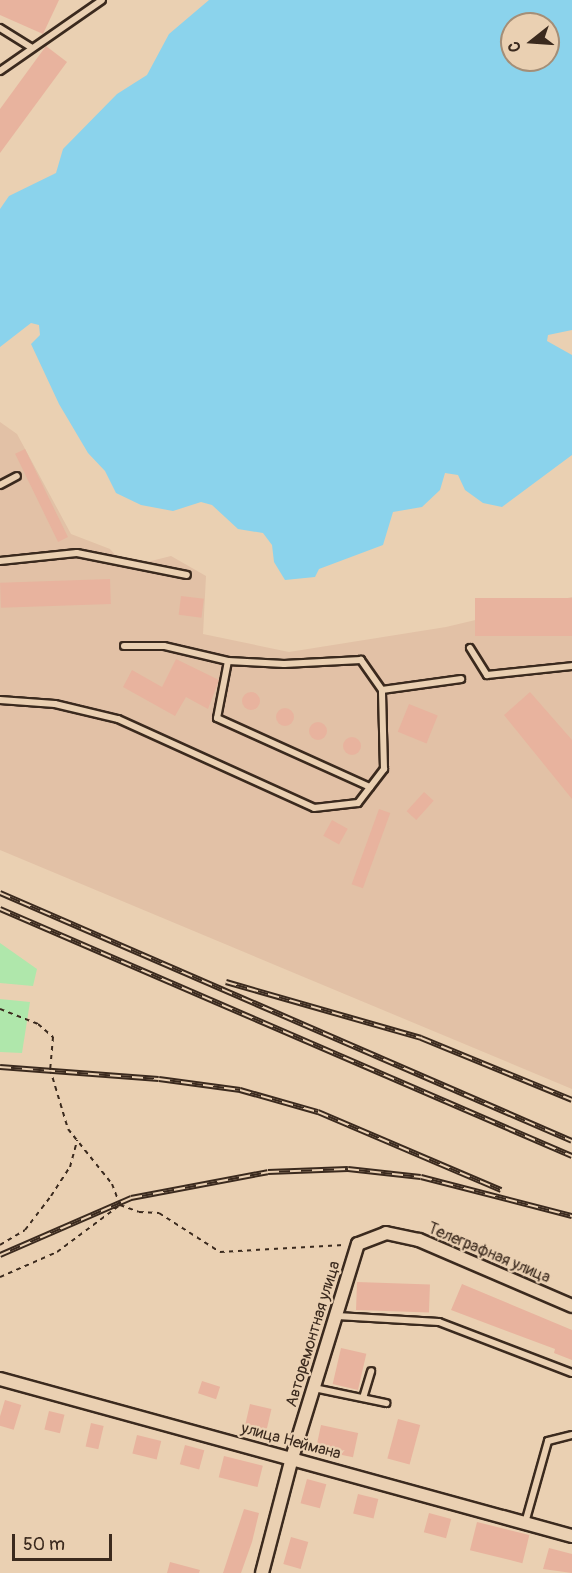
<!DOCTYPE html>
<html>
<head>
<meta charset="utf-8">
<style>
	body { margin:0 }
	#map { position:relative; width:572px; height:1573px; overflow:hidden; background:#ead0b2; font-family:Pangolin,sans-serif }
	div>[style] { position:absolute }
	.built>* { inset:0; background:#e2c1a6 }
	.green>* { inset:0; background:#afe7ab }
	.water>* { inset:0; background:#8bd3ec }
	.building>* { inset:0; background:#e8b39e; transform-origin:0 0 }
	.round { border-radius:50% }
	.path>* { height:2px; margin-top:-1px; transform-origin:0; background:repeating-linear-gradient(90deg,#3b2a1e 0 4.5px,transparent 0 9px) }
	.roads { filter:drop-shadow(2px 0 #3b2a1e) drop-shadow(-2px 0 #3b2a1e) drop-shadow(0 2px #3b2a1e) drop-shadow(0 -2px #3b2a1e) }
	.lane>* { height:6px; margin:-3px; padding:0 3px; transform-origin:3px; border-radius:3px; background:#ead0b2 }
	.street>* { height:12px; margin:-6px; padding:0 6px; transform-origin:6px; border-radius:6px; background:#ead0b2 }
	.rail>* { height:6px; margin-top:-3px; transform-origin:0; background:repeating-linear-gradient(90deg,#ead0b2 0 11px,#3b2a1e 0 22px); box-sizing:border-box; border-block:2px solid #3b2a1e }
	span { translate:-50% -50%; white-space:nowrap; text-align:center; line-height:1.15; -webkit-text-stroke:4.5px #ead0b2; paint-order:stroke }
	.street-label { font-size:16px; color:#3b2a1e }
	.north { position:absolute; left:500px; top:12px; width:60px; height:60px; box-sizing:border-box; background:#ead0b2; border:2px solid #a48e77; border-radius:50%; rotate:253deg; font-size:16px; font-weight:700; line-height:24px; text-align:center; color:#3b2a1e }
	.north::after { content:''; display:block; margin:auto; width:21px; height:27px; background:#3b2a1e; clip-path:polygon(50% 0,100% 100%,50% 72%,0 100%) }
	.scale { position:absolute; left:12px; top:1534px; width:100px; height:27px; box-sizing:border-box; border:3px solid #3b2a1e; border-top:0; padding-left:8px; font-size:18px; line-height:21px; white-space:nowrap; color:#3b2a1e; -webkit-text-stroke:4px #ead0b2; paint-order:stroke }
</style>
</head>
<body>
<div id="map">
	<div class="built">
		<div style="clip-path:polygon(0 422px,17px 434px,71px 534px,110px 549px,118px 558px,143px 563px,171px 556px,206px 576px,203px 634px,289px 652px,446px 627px,572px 597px,572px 1089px,0 850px)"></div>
	</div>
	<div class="green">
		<div style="clip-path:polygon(0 943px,37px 969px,33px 986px,0 983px)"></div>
		<div style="clip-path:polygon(0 999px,30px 1002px,22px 1053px,0 1052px)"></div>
	</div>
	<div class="water">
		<div style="clip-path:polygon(evenodd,209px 0,572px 0,572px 330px,548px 335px,547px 341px,572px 355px,572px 455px,502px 507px,483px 503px,465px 490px,458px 475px,445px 473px,440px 490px,422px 507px,393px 512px,383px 545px,319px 569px,315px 577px,285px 580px,274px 562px,272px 545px,263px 533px,238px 529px,212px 505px,201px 502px,173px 511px,141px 505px,116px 493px,105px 471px,88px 453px,59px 404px,31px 344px,40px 335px,39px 325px,31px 323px,0 347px,0 209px,9px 196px,56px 173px,63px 149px,117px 94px,147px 75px,169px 34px,209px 0,512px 24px,548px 24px,548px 60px,512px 60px,512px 24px)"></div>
	</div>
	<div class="building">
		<div style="clip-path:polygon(0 0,59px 0,43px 34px,0 15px)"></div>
		<div style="clip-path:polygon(46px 46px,67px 62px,0 153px,0 109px)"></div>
		<div style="left:25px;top:449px;width:98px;height:11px;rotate:64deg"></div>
		<div style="left:110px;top:579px;width:25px;height:110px;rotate:88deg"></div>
		<div style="left:181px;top:596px;width:23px;height:19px;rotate:7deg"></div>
		<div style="left:572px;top:598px;width:38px;height:97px;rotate:90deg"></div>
		<div style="clip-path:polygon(176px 659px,219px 680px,208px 709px,186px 697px,175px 716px,123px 687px,132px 670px,162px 687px)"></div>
		<div class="round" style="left:242px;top:692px;width:18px;height:18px"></div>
		<div style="clip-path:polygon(530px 692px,572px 740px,572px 799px,504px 715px)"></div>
		<div style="left:409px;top:704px;width:31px;height:30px;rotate:22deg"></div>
		<div class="round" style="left:276px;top:708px;width:18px;height:18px"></div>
		<div class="round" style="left:309px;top:722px;width:18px;height:18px"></div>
		<div class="round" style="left:343px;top:737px;width:18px;height:18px"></div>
		<div style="left:424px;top:792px;width:13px;height:26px;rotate:42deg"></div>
		<div style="left:379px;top:809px;width:12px;height:80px;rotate:20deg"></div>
		<div style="left:332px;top:820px;width:18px;height:18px;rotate:29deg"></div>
		<div style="left:357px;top:1282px;width:73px;height:28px;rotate:2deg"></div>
		<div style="clip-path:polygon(462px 1284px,572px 1330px,572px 1360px,554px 1353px,555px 1349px,451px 1310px)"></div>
		<div style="left:341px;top:1348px;width:26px;height:37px;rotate:13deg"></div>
		<div style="left:202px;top:1381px;width:19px;height:13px;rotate:18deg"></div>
		<div style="left:5px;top:1400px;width:17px;height:26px;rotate:17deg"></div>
		<div style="left:250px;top:1404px;width:22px;height:23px;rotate:13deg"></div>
		<div style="left:49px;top:1411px;width:16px;height:19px;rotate:14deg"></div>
		<div style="left:398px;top:1419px;width:23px;height:41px;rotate:15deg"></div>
		<div style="left:91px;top:1423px;width:13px;height:24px;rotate:13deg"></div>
		<div style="left:321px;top:1425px;width:38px;height:25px;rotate:12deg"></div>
		<div style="left:137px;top:1435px;width:25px;height:19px;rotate:14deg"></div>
		<div style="left:185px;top:1445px;width:20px;height:20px;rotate:15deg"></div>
		<div style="left:224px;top:1456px;width:40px;height:22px;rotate:14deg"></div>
		<div style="left:307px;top:1479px;width:20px;height:25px;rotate:15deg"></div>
		<div style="left:358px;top:1494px;width:21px;height:20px;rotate:14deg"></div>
		<div style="clip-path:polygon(244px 1509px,259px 1513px,252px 1542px,241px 1573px,223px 1573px)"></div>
		<div style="left:429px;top:1513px;width:23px;height:20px;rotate:15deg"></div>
		<div style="left:477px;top:1522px;width:54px;height:29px;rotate:14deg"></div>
		<div style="left:291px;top:1537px;width:18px;height:28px;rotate:16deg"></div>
		<div style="clip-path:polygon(549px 1548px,572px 1554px,572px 1573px,543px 1569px)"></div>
		<div style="clip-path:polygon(170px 1562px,200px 1570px,199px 1573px,167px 1573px)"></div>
	</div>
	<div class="path">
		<div style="left:0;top:1009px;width:41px;rotate:21.5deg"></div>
		<div style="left:38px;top:1024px;width:20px;rotate:41deg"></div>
		<div style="left:53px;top:1037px;width:32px;rotate:95deg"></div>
		<div style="left:50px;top:1069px;width:63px;rotate:73.3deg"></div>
		<div style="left:68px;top:1129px;width:70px;rotate:51.3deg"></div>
		<div style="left:112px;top:1184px;width:22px;rotate:69deg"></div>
		<div style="left:120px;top:1205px;width:20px;rotate:20deg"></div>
		<div style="left:139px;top:1212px;width:20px;rotate:3deg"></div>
		<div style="left:159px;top:1213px;width:72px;rotate:32.6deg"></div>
		<div style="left:220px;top:1252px;width:124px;rotate:-3.2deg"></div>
		<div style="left:0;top:1245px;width:29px;rotate:-31deg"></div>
		<div style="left:25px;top:1230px;width:43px;rotate:-52.6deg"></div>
		<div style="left:51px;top:1196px;width:35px;rotate:-57deg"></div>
		<div style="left:70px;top:1167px;width:28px;rotate:-75deg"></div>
		<div style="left:0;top:1277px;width:62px;rotate:-23.7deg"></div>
		<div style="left:57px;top:1252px;width:79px;rotate:-36.7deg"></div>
	</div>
	<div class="roads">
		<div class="lane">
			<div style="left:0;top:28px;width:36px;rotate:32deg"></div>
			<div style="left:0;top:71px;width:124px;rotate:-34.8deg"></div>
			<div style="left:0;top:485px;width:19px;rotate:-28deg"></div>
			<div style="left:0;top:561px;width:77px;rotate:-5.9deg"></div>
			<div style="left:77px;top:553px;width:112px;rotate:11.3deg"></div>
			<div style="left:470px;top:648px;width:32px;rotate:58deg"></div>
			<div style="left:487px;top:675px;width:85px;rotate:-6deg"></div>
			<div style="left:228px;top:661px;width:58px;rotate:100.9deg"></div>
			<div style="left:217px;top:718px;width:168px;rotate:24.3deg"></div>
			<div style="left:382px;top:690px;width:80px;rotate:-7.9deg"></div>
			<div style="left:0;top:700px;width:55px;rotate:4.2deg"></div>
			<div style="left:55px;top:704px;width:65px;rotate:13.4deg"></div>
			<div style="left:118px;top:719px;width:215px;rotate:24.4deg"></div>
			<div style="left:314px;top:808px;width:44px;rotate:-6.5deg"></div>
			<div style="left:358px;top:803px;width:43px;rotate:-52.6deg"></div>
			<div style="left:384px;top:769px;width:79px;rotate:-91.5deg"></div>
			<div style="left:382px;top:690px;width:37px;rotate:-125deg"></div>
			<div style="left:361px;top:660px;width:77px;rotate:177deg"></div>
			<div style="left:284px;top:664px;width:56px;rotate:-176.9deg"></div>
			<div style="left:228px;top:661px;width:66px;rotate:-166.8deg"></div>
			<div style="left:164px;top:646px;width:40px;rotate:180deg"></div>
			<div style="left:337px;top:1316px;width:102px;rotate:3.4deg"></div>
			<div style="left:439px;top:1322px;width:142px;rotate:21deg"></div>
			<div style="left:314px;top:1388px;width:74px;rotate:11.8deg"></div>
			<div style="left:363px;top:1398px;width:28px;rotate:-73deg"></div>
			<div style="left:525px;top:1523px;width:85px;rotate:-74.3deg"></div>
			<div style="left:548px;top:1441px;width:25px;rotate:-14deg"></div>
		</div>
		<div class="street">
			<div style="left:0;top:1379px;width:593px;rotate:15.35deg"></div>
			<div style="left:262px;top:1573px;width:119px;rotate:-75.4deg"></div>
			<div style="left:292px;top:1458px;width:224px;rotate:-72.9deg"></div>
			<div style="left:358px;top:1244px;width:30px;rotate:-21deg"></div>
			<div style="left:386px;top:1233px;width:34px;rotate:12deg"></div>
			<div style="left:419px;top:1240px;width:167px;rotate:23.3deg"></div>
		</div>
	</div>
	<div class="rail">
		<div style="left:0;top:893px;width:623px;rotate:23.44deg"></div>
		<div style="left:0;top:909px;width:623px;rotate:23.36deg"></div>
		<div style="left:226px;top:982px;width:203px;rotate:16deg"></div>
		<div style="left:421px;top:1038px;width:163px;rotate:22.3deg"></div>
		<div style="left:0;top:1067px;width:159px;rotate:4.3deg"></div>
		<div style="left:159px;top:1079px;width:82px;rotate:7.7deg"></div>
		<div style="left:240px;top:1090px;width:81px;rotate:15.8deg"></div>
		<div style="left:318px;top:1112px;width:199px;rotate:23.1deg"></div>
		<div style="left:0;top:1255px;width:143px;rotate:-23.5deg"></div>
		<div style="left:131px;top:1198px;width:139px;rotate:-10.7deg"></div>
		<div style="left:268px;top:1172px;width:80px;rotate:-2.1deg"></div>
		<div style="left:348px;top:1169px;width:73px;rotate:6.3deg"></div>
		<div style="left:421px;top:1177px;width:156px;rotate:14.5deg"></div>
	</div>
	<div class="street-label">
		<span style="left:489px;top:1253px;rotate:23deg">Телеграфная улица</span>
		<span style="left:313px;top:1334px;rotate:-73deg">Авторемонтная улица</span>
		<span style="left:291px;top:1441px;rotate:15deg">улица Неймана</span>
	</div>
	<div class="north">С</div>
	<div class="scale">50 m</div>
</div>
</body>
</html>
